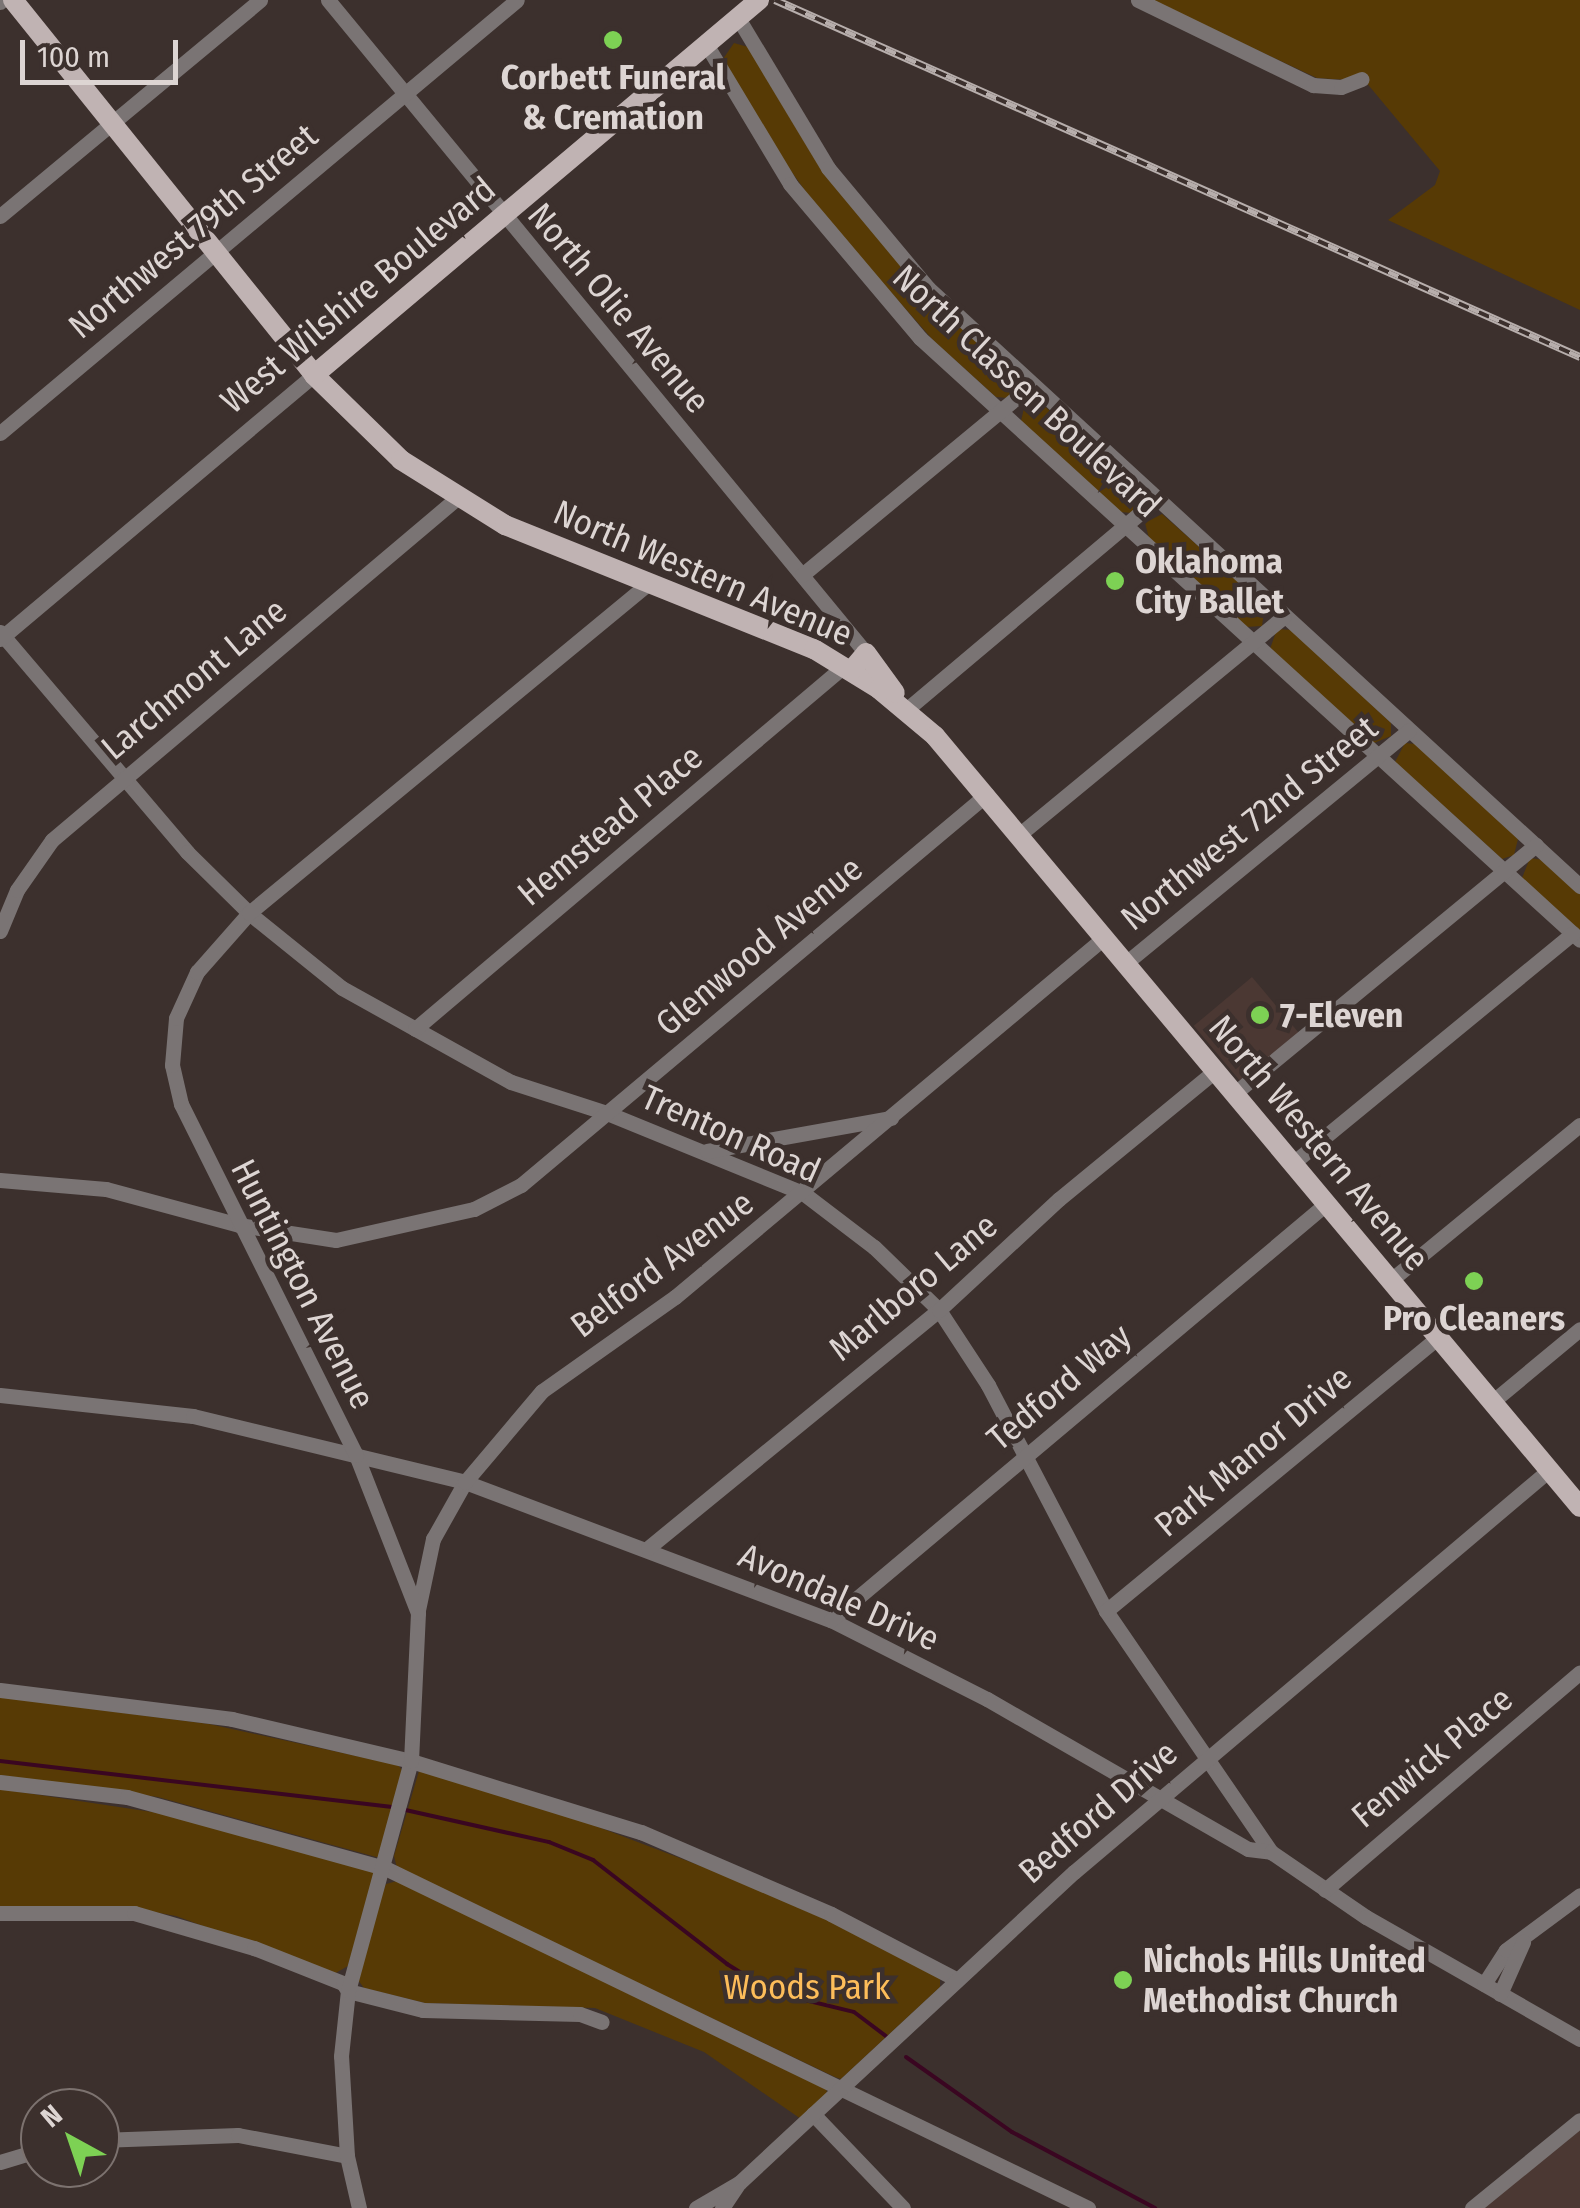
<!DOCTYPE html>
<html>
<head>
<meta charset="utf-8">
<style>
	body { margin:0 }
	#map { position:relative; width:1580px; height:2208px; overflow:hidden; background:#3c302d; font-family:"Fira Sans Condensed",sans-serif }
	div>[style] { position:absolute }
	.built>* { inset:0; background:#4b3833; transform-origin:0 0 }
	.green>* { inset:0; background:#573a05 }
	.stream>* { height:4px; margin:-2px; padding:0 2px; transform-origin:2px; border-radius:2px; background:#3a0621 }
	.minor>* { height:15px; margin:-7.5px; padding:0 7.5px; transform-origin:7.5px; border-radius:7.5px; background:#7a7474 }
	.major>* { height:20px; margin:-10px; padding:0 10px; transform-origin:10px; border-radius:10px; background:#c0b3b3 }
	.rail>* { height:8px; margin-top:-4px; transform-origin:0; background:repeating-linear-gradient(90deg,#3c302d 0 11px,#b7aeac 0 22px); box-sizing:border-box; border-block:2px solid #b7aeac }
	.dots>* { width:28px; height:28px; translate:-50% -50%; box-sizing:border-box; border:5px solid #3c302d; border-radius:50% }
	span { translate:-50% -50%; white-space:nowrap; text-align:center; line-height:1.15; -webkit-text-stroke:9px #3c302d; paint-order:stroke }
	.poi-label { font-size:35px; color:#ddd5d3; font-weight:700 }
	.left { translate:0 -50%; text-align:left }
	.street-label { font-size:35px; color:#ddd5d3 }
	.park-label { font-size:35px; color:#fdbd5a }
	.north { position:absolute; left:20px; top:2088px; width:100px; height:100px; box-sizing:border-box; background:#3c302d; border:2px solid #7c726f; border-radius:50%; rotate:320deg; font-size:28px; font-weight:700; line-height:40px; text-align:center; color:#ddd5d3 }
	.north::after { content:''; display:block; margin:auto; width:35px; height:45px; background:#7dd154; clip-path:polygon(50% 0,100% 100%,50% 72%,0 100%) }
	.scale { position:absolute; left:20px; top:40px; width:158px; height:45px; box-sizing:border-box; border:5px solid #ddd5d3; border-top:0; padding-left:12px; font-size:30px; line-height:35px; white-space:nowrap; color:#ddd5d3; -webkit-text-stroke:8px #3c302d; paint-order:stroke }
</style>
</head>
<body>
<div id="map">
	<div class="built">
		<div style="left:1252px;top:977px;width:73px;height:76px;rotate:50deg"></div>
		<div style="clip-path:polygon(1580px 2128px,1580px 2208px,1482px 2208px)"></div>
	</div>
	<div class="green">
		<div style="clip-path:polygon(1150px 0,1580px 0,1580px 310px,1388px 220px,1435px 185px,1440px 171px,1365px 81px,1317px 78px)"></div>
		<div style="clip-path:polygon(734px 43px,748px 47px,807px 146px,1014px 376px,1017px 390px,1008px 398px,996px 397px,933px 340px,822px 214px,773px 146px,723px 59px)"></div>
		<div style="clip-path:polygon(1026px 400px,1039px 401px,1139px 491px,1142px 502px,1133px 513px,1120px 512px,1021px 421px)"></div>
		<div style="clip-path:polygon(1162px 514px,1265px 605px,1262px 626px,1246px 627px,1149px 538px,1145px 523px)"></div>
		<div style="clip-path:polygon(1277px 629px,1292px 630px,1391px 723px,1391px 736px,1374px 743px,1270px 649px)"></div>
		<div style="clip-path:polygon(1405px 743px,1416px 744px,1518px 839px,1514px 855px,1502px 859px,1395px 762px)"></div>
		<div style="clip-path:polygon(1530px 858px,1543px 860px,1580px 893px,1580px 932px,1522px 878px)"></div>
		<div style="clip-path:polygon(0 1697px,209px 1724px,398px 1765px,402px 1770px,380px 1858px,158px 1797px,0 1775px)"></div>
		<div style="clip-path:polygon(419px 1771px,572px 1817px,719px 1873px,838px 1924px,940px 1978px,940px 1987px,841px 2079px,835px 2077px,397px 1868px,394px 1856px)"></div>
		<div style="clip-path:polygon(0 1789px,198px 1819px,375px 1873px,348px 1966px,334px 1974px,176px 1916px,138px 1909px,0 1908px)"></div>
		<div style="clip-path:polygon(397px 1881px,826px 2087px,827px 2094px,801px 2119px,704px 2052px,595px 2008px,425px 2003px,364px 1988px,358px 1980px,374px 1918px,386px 1884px)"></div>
	</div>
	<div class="stream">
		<div style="left:0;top:1761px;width:395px;rotate:6.7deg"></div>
		<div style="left:401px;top:1809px;width:152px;rotate:12.6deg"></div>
		<div style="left:549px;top:1842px;width:48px;rotate:22.2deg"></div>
		<div style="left:593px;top:1860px;width:170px;rotate:37.8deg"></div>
		<div style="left:727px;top:1964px;width:53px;rotate:31.9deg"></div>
		<div style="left:772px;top:1992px;width:84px;rotate:13.7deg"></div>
		<div style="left:854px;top:2012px;width:40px;rotate:37deg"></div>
		<div style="left:906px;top:2057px;width:130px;rotate:35.3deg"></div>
		<div style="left:1012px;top:2132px;width:162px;rotate:28deg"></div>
	</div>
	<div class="minor">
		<div style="left:328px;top:0;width:846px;rotate:50.52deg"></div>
		<div style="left:1138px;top:0;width:195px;rotate:25.9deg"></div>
		<div style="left:1313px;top:85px;width:28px;rotate:4deg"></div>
		<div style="left:1341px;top:87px;width:22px;rotate:-21deg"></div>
		<div style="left:0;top:2px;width:3px;rotate:-45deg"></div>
		<div style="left:738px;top:18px;width:175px;rotate:59deg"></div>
		<div style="left:828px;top:168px;width:156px;rotate:50.2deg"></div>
		<div style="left:928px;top:288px;width:885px;rotate:42.53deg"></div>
		<div style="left:706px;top:44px;width:163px;rotate:59deg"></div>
		<div style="left:790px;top:184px;width:202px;rotate:49.8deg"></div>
		<div style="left:920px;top:338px;width:893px;rotate:42.37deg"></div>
		<div style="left:0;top:216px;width:338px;rotate:-39.7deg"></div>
		<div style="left:0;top:433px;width:674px;rotate:-39.95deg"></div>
		<div style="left:802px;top:575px;width:298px;rotate:-39.6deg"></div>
		<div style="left:0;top:632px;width:289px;rotate:49.6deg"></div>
		<div style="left:187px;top:852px;width:87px;rotate:44.5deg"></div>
		<div style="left:249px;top:913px;width:119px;rotate:38.9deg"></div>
		<div style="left:342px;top:988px;width:193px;rotate:29.1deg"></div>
		<div style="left:511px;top:1082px;width:101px;rotate:17.9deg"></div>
		<div style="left:607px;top:1113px;width:212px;rotate:22.2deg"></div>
		<div style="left:803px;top:1193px;width:89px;rotate:37.3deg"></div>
		<div style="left:874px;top:1247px;width:91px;rotate:44.1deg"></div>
		<div style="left:939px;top:1310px;width:90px;rotate:56.8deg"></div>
		<div style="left:988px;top:1385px;width:255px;rotate:62.4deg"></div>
		<div style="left:1106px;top:1611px;width:292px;rotate:55.6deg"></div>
		<div style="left:0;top:639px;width:410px;rotate:-40.1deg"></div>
		<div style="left:906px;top:710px;width:328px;rotate:-40.1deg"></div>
		<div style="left:1020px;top:834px;width:342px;rotate:-39.5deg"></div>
		<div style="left:0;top:931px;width:44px;rotate:-67.5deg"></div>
		<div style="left:17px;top:890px;width:61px;rotate:-55deg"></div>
		<div style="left:52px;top:840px;width:530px;rotate:-40.18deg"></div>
		<div style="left:1127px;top:962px;width:365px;rotate:-39.4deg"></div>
		<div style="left:415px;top:1029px;width:562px;rotate:-40.24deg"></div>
		<div style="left:1235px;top:1093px;width:390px;rotate:-39.5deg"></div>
		<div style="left:707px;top:1151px;width:187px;rotate:-10.2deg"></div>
		<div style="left:1293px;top:1163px;width:362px;rotate:-39.4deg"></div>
		<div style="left:0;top:1180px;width:106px;rotate:4.9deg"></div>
		<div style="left:106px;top:1189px;width:138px;rotate:15.1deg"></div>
		<div style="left:239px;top:1225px;width:98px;rotate:8.8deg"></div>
		<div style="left:336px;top:1240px;width:141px;rotate:-12.7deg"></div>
		<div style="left:474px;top:1209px;width:53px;rotate:-27.1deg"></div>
		<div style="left:521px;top:1185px;width:608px;rotate:-40deg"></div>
		<div style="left:1391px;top:1280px;width:244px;rotate:-39.4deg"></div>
		<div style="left:0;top:1395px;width:194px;rotate:6.2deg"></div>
		<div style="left:193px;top:1416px;width:280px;rotate:13.6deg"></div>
		<div style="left:465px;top:1482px;width:391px;rotate:20.7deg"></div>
		<div style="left:831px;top:1620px;width:175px;rotate:26.9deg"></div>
		<div style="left:987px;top:1699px;width:301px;rotate:29.9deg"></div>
		<div style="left:1248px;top:1849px;width:23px;rotate:7deg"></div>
		<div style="left:1271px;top:1852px;width:115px;rotate:34.4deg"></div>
		<div style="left:1366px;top:1917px;width:246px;rotate:29.7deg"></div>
		<div style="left:1492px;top:1402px;width:114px;rotate:-39.7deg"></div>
		<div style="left:648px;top:1548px;width:376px;rotate:-39.3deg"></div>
		<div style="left:939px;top:1310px;width:163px;rotate:-42.8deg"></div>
		<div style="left:1059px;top:1199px;width:203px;rotate:-39.4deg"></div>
		<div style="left:418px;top:1610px;width:73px;rotate:-78.1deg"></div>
		<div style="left:433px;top:1539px;width:65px;rotate:-60.7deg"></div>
		<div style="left:465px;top:1482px;width:119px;rotate:-49.8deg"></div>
		<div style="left:542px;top:1391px;width:163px;rotate:-35.3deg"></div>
		<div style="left:675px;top:1297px;width:561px;rotate:-39.94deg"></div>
		<div style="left:1106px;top:1611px;width:430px;rotate:-39.5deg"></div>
		<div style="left:831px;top:1620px;width:648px;rotate:-40.05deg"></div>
		<div style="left:0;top:1690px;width:234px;rotate:7.1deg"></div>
		<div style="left:232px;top:1719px;width:184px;rotate:13.2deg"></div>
		<div style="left:411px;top:1761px;width:241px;rotate:17.2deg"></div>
		<div style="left:641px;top:1832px;width:207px;rotate:23.3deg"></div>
		<div style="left:831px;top:1914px;width:141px;rotate:27.5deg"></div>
		<div style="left:0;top:1782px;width:128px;rotate:6.7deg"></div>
		<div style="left:127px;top:1797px;width:268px;rotate:15.4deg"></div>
		<div style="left:385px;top:1868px;width:781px;rotate:25.81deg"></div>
		<div style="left:1325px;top:1890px;width:335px;rotate:-40.5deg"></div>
		<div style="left:0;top:1913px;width:134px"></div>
		<div style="left:134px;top:1913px;width:125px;rotate:16.3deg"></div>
		<div style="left:254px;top:1948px;width:96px;rotate:21.5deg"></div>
		<div style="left:343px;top:1983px;width:9px;rotate:58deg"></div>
		<div style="left:348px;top:1991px;width:77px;rotate:14.2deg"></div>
		<div style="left:423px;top:2010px;width:157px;rotate:1.5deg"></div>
		<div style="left:580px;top:2014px;width:23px;rotate:20deg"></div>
		<div style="left:1484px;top:1984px;width:40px;rotate:-57.1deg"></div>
		<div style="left:1506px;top:1950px;width:92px;rotate:-36.6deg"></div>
		<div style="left:1500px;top:1994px;width:57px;rotate:-66.1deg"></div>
		<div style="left:813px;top:2114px;width:130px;rotate:46.2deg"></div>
		<div style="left:100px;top:2140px;width:138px;rotate:-2.1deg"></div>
		<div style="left:238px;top:2135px;width:111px;rotate:10.9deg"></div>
		<div style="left:0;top:2162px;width:42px;rotate:-16.7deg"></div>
		<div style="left:359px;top:2208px;width:53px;rotate:-103deg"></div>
		<div style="left:347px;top:2156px;width:100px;rotate:-93.4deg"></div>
		<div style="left:341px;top:2056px;width:65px;rotate:-83.9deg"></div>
		<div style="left:348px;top:1991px;width:238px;rotate:-74.7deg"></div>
		<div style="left:411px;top:1761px;width:148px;rotate:-87.3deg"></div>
		<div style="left:418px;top:1613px;width:170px;rotate:-111.4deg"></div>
		<div style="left:356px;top:1455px;width:392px;rotate:-116.5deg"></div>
		<div style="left:181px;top:1104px;width:40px;rotate:-103deg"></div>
		<div style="left:172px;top:1065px;width:47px;rotate:-85.1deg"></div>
		<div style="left:176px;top:1018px;width:51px;rotate:-65.5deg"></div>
		<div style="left:197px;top:972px;width:79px;rotate:-48.6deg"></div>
		<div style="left:249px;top:913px;width:520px;rotate:-39.54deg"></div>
		<div style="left:696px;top:2208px;width:50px;rotate:-30.2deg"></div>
		<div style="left:739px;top:2183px;width:457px;rotate:-42.9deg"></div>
		<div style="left:1074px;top:1872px;width:622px;rotate:-40.24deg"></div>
		<div style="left:722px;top:2208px;width:27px;rotate:-56deg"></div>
		<div style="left:1472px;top:2208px;width:139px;rotate:-39.2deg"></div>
	</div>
	<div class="major">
		<div style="left:13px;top:0;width:481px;rotate:51.2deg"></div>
		<div style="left:314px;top:375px;width:122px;rotate:44.3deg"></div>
		<div style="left:401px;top:460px;width:123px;rotate:32deg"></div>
		<div style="left:505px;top:525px;width:333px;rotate:21.9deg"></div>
		<div style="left:814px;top:649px;width:76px;rotate:31.6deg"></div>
		<div style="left:879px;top:689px;width:73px;rotate:40deg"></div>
		<div style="left:935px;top:736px;width:1005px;rotate:50.08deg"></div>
		<div style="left:314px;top:375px;width:582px;rotate:-40.12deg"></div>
		<div style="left:851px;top:671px;width:23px;rotate:-50deg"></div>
		<div style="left:866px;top:653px;width:49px;rotate:54.1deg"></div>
	</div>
	<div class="rail">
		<div style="left:775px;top:0;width:881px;rotate:23.92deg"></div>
	</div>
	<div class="dots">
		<div style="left:613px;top:40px;background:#7dd154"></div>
		<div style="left:1115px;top:581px;background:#7dd154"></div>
		<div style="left:1260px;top:1015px;background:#7dd154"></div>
		<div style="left:1474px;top:1281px;background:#7dd154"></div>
		<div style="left:1123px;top:1980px;background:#7dd154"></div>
	</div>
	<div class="poi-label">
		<span style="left:613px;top:97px">Corbett Funeral<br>&amp; Cremation</span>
		<span class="left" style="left:1135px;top:581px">Oklahoma<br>City Ballet</span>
		<span class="left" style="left:1280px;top:1015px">7-Eleven</span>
		<span style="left:1474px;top:1318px">Pro Cleaners</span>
		<span class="left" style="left:1143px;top:1980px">Nichols Hills United<br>Methodist Church</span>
	</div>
	<div class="street-label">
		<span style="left:193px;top:231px;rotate:-40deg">Northwest 79th Street</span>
		<span style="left:358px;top:295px;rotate:-40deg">West Wilshire Boulevard</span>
		<span style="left:619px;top:308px;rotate:50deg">North Olie Avenue</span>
		<span style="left:1027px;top:391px;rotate:43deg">North Classen Boulevard</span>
		<span style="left:703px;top:573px;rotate:23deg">North Western Avenue</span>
		<span style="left:194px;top:679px;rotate:-40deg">Larchmont Lane</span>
		<span style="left:1249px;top:823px;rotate:-39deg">Northwest 72nd Street</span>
		<span style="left:610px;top:825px;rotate:-40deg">Hemstead Place</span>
		<span style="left:759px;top:946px;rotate:-40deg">Glenwood Avenue</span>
		<span style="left:731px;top:1134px;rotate:24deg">Trenton Road</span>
		<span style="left:1319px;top:1143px;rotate:50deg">North Western Avenue</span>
		<span style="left:662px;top:1264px;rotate:-37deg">Belford Avenue</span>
		<span style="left:303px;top:1284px;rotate:63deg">Huntington Avenue</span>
		<span style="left:913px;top:1287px;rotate:-40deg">Marlboro Lane</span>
		<span style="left:1059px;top:1387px;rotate:-40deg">Tedford Way</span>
		<span style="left:1253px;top:1451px;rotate:-40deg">Park Manor Drive</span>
		<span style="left:839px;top:1597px;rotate:24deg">Avondale Drive</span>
		<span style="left:1432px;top:1757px;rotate:-40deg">Fenwick Place</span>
		<span style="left:1098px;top:1812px;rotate:-41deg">Bedford Drive</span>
	</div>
	<div class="park-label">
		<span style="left:807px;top:1987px">Woods Park</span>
	</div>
	<div class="north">N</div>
	<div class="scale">100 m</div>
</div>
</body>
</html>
